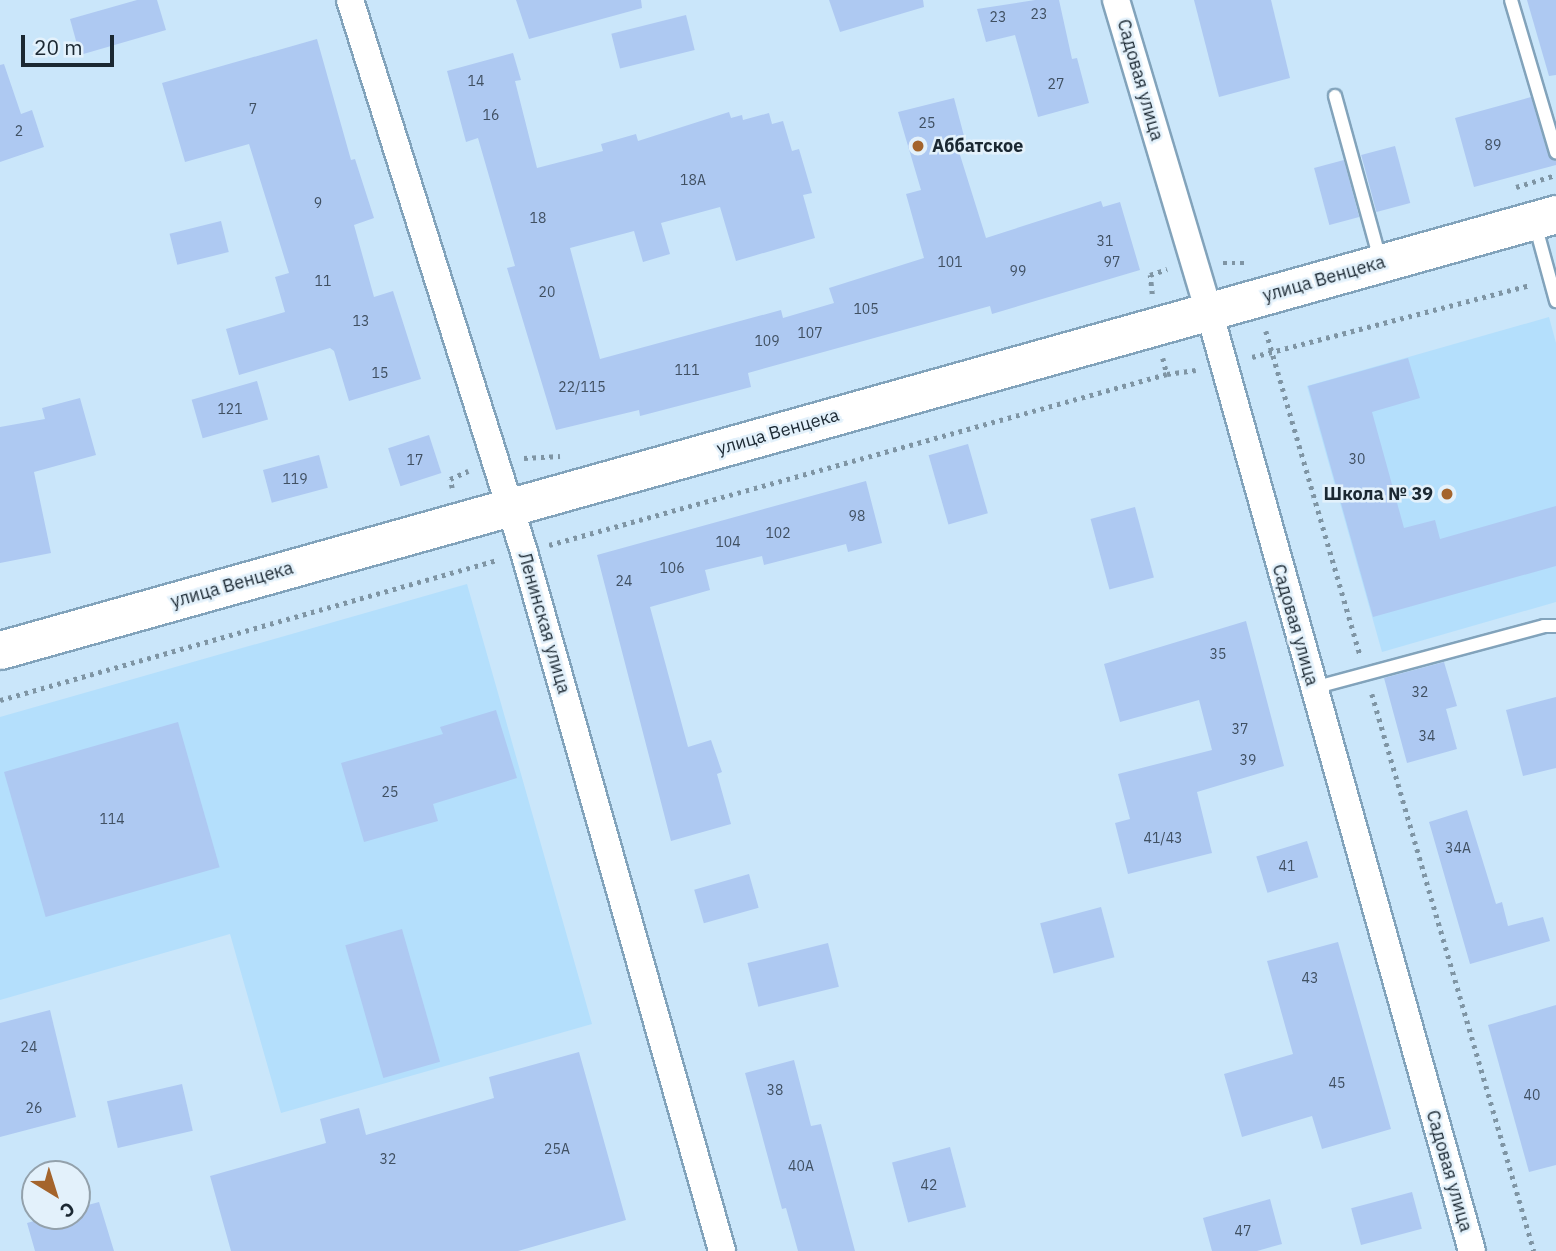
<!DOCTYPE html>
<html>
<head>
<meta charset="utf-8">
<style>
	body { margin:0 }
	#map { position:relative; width:1556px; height:1251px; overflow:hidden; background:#cae6fa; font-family:"IBM Plex Sans",sans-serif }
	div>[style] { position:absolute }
	.built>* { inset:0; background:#b4dffc }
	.building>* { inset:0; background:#aec9f2; transform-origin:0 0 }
	.path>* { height:4.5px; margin-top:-2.25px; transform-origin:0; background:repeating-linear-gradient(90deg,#7f95a4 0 3.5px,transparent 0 8.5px) }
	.roads { filter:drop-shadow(2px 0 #82a3bb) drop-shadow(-2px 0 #82a3bb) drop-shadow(0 2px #82a3bb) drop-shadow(0 -2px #82a3bb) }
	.lane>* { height:12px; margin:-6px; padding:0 6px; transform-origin:6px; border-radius:6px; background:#fff }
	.street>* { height:26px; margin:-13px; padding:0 13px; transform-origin:13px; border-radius:13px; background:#fff }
	.secondary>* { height:37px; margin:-18.5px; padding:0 18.5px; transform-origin:18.5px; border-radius:18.5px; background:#fff }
	.dots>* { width:19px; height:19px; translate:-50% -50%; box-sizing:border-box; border:4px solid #e3f1fb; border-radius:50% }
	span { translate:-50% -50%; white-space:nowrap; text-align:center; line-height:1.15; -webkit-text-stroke:5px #e3f1fb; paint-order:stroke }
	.number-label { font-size:14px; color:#405062 }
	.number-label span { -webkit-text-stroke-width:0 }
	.street-label { font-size:18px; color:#1b2832 }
	.poi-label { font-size:18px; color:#1b2832; font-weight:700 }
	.left { translate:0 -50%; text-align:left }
	.right { translate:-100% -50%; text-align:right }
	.north { position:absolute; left:21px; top:1160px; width:70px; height:70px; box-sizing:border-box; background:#e3f1fb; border:2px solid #93a1ab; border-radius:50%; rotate:142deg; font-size:19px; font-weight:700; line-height:28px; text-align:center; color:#1b2832 }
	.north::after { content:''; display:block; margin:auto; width:24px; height:32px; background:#a4642c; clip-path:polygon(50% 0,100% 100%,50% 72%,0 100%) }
	.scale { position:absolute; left:21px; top:35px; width:93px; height:32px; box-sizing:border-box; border:4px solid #1b2832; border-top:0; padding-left:9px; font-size:21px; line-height:24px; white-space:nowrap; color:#1b2832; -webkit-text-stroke:5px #e3f1fb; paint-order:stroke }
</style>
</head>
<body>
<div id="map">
	<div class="built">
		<div style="clip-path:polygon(1549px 317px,1556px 343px,1556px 602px,1382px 652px,1307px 386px)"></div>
		<div style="clip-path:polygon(467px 584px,592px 1024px,281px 1113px,230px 934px,0 1000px,0 717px)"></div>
	</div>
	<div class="building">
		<div style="clip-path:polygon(137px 0,157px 0,166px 30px,80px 55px,70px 19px)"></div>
		<div style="clip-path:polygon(516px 0,641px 0,642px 8px,529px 39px)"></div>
		<div style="clip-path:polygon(829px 0,923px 0,924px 7px,840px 32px)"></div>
		<div style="clip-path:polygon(1035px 0,1059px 0,1072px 59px,1077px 58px,1089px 103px,1038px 117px,1015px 35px,986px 42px,977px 9px)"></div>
		<div style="clip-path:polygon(1194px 0,1271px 0,1290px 78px,1219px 97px)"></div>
		<div style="clip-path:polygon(1527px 0,1556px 0,1556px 75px,1549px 76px)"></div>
		<div style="left:686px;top:15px;width:36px;height:77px;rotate:76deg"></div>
		<div style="clip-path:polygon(317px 39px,351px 160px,355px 159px,374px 218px,354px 225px,374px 297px,393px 291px,421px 379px,349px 401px,334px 351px,330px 348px,239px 375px,226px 329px,285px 312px,275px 277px,289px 273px,249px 144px,185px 162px,162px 83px)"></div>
		<div style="clip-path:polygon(513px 53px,521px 80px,515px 81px,537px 168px,603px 151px,601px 144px,636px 134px,638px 141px,729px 112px,731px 118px,742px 115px,743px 120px,769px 113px,772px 124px,783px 121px,792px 151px,799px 149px,812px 193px,803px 195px,815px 238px,736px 261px,720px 207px,661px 223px,670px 254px,643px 262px,634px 231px,570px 248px,600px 359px,781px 310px,783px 318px,834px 303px,829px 288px,924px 258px,906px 194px,921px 190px,898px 112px,954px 98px,964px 136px,955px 139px,986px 238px,1101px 201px,1103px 207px,1120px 202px,1140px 270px,992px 314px,990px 306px,748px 373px,751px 387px,640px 416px,639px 410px,556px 430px,507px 268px,515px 266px,478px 138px,466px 142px,447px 71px)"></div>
		<div style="clip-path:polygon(4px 64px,21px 114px,32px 110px,44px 147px,0 162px,0 65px)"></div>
		<div style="clip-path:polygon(1531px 97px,1548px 154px,1556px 161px,1556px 165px,1474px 187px,1455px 118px)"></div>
		<div style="left:1395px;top:146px;width:59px;height:35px;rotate:75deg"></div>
		<div style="left:1344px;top:160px;width:59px;height:31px;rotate:75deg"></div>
		<div style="left:221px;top:221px;width:32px;height:53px;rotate:76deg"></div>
		<div style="clip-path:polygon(1408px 358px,1420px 398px,1372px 412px,1404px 528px,1435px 520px,1440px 539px,1556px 506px,1556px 566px,1373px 617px,1308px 386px)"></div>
		<div style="left:257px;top:381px;width:40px;height:68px;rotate:74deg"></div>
		<div style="clip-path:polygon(80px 398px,96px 455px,34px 472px,51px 553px,0 563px,0 427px,45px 419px,42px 408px)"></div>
		<div style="left:429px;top:435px;width:40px;height:43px;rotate:72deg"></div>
		<div style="left:968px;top:444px;width:72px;height:41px;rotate:74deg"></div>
		<div style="left:319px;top:455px;width:34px;height:58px;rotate:75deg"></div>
		<div style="clip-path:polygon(866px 481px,882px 543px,848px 552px,846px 544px,764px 565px,762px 556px,705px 570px,710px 590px,650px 607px,688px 747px,711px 740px,722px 772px,717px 774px,731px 824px,671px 841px,597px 555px)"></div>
		<div style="left:1135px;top:507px;width:73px;height:46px;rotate:75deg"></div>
		<div style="clip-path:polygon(1246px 621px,1284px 766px,1197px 792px,1212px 853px,1128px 874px,1115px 823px,1130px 819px,1118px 774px,1212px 750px,1199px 700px,1120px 722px,1104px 664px)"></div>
		<div style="clip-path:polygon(1444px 662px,1457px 706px,1446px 709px,1457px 749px,1407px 763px,1384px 678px)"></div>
		<div style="clip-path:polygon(1556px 697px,1556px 768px,1523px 776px,1506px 710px)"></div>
		<div style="clip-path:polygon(496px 710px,517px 778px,433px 804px,438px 821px,364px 842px,341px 763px,443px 734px,440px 727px)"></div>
		<div style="left:178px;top:722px;width:151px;height:181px;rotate:74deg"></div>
		<div style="clip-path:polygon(1467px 810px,1496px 904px,1502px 902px,1508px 926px,1543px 917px,1550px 941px,1470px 964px,1429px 822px)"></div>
		<div style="left:1307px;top:841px;width:38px;height:53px;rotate:73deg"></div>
		<div style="left:749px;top:874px;width:35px;height:57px;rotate:74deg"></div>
		<div style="left:1101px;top:907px;width:52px;height:63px;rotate:75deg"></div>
		<div style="left:402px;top:929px;width:138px;height:59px;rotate:74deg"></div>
		<div style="clip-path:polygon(1338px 942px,1391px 1129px,1322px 1149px,1312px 1116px,1242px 1137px,1224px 1074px,1293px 1054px,1267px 961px)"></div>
		<div style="left:828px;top:943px;width:45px;height:83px;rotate:76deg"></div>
		<div style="clip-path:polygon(1556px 1005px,1556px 1165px,1529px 1172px,1488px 1025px)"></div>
		<div style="clip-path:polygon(50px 1010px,76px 1117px,0 1137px,0 1023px)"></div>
		<div style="clip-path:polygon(579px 1052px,626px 1220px,518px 1251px,231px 1251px,210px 1176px,326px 1143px,320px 1119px,359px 1108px,366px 1135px,494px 1098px,489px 1077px)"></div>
		<div style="clip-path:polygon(794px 1060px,811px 1126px,821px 1124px,855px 1251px,798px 1251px,786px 1208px,782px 1209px,745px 1073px)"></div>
		<div style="left:182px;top:1084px;width:48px;height:77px;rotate:77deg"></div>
		<div style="left:950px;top:1147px;width:62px;height:60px;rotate:75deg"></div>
		<div style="left:1412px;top:1192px;width:38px;height:63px;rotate:75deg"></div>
		<div style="clip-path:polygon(1270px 1199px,1282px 1244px,1257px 1251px,1212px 1251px,1203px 1218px)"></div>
		<div style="clip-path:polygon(99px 1202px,114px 1251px,35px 1251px,27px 1223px,52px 1216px,77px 1216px,77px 1208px)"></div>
	</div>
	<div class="path">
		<div style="left:1516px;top:187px;width:42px;rotate:-16.7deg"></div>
		<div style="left:1223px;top:263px;width:22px"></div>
		<div style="left:1152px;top:294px;width:19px;rotate:-96deg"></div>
		<div style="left:1150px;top:275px;width:18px;rotate:-19deg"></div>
		<div style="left:1266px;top:331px;width:337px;rotate:73.8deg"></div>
		<div style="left:1252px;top:357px;width:288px;rotate:-14.5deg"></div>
		<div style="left:1163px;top:358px;width:16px;rotate:76deg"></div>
		<div style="left:524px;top:458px;width:36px;rotate:-3deg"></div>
		<div style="left:452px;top:488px;width:9px;rotate:-103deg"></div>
		<div style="left:450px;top:479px;width:20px;rotate:-24deg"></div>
		<div style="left:549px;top:545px;width:641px;rotate:-15.47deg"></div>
		<div style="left:1167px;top:374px;width:29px;rotate:-8deg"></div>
		<div style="left:1372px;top:694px;width:580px;rotate:73.78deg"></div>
		<div style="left:0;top:700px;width:516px;rotate:-15.73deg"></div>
	</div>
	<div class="roads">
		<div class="lane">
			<div style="left:1511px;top:0;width:159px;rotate:73.5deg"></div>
			<div style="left:1335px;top:96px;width:169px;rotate:74.6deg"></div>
			<div style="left:1535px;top:224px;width:80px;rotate:74.7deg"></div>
			<div style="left:1313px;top:688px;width:239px;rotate:-15deg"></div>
			<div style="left:1544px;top:626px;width:12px"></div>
		</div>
		<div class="street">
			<div style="left:350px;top:0;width:579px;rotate:72.5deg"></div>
			<div style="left:524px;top:552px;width:727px;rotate:74.18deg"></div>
			<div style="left:1116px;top:0;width:325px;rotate:73.4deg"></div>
			<div style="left:1209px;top:311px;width:976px;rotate:74.37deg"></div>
		</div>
		<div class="secondary">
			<div style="left:0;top:650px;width:1616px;rotate:-15.65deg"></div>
		</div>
	</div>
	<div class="dots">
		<div style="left:918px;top:146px;background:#a4642c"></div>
		<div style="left:1447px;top:494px;background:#a4642c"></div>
	</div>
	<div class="number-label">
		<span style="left:1039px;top:14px">23</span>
		<span style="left:998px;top:17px">23</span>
		<span style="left:476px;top:81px">14</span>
		<span style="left:1056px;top:84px">27</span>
		<span style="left:253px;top:109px">7</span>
		<span style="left:491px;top:115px">16</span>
		<span style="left:927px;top:123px">25</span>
		<span style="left:19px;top:131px">2</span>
		<span style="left:1493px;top:145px">89</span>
		<span style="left:693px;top:180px">18А</span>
		<span style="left:318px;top:203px">9</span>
		<span style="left:538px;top:218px">18</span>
		<span style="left:1105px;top:241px">31</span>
		<span style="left:950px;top:262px">101</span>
		<span style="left:1112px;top:262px">97</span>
		<span style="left:1018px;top:271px">99</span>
		<span style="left:323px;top:281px">11</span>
		<span style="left:547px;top:292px">20</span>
		<span style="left:866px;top:309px">105</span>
		<span style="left:361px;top:321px">13</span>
		<span style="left:810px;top:333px">107</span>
		<span style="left:767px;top:341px">109</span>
		<span style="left:687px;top:370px">111</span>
		<span style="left:380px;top:373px">15</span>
		<span style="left:582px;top:387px">22/115</span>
		<span style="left:230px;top:409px">121</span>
		<span style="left:1357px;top:459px">30</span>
		<span style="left:415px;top:460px">17</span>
		<span style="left:295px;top:479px">119</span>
		<span style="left:857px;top:516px">98</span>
		<span style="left:778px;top:533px">102</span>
		<span style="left:728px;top:542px">104</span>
		<span style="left:672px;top:568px">106</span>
		<span style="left:624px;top:581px">24</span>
		<span style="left:1218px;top:654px">35</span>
		<span style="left:1420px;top:692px">32</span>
		<span style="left:1240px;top:729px">37</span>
		<span style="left:1427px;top:736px">34</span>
		<span style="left:1248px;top:760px">39</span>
		<span style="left:390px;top:792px">25</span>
		<span style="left:112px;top:819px">114</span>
		<span style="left:1163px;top:838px">41/43</span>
		<span style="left:1458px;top:848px">34А</span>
		<span style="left:1287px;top:866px">41</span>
		<span style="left:1310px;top:978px">43</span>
		<span style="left:29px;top:1047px">24</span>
		<span style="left:1337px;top:1083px">45</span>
		<span style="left:775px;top:1090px">38</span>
		<span style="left:1532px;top:1095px">40</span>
		<span style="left:34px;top:1108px">26</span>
		<span style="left:557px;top:1149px">25А</span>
		<span style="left:388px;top:1159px">32</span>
		<span style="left:801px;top:1166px">40А</span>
		<span style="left:929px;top:1185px">42</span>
		<span style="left:1243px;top:1231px">47</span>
	</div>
	<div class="street-label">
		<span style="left:1140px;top:80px;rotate:74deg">Садовая улица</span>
		<span style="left:1324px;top:279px;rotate:-16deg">улица Венцека</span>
		<span style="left:778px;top:432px;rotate:-16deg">улица Венцека</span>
		<span style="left:232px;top:585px;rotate:-16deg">улица Венцека</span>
		<span style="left:544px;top:623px;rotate:74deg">Ленинская улица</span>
		<span style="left:1295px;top:625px;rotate:74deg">Садовая улица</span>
		<span style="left:1449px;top:1171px;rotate:74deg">Садовая улица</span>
	</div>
	<div class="poi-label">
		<span class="left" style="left:932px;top:146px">Аббатское</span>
		<span class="right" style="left:1433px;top:494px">Школа № 39</span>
	</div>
	<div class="north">С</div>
	<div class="scale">20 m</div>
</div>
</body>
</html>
